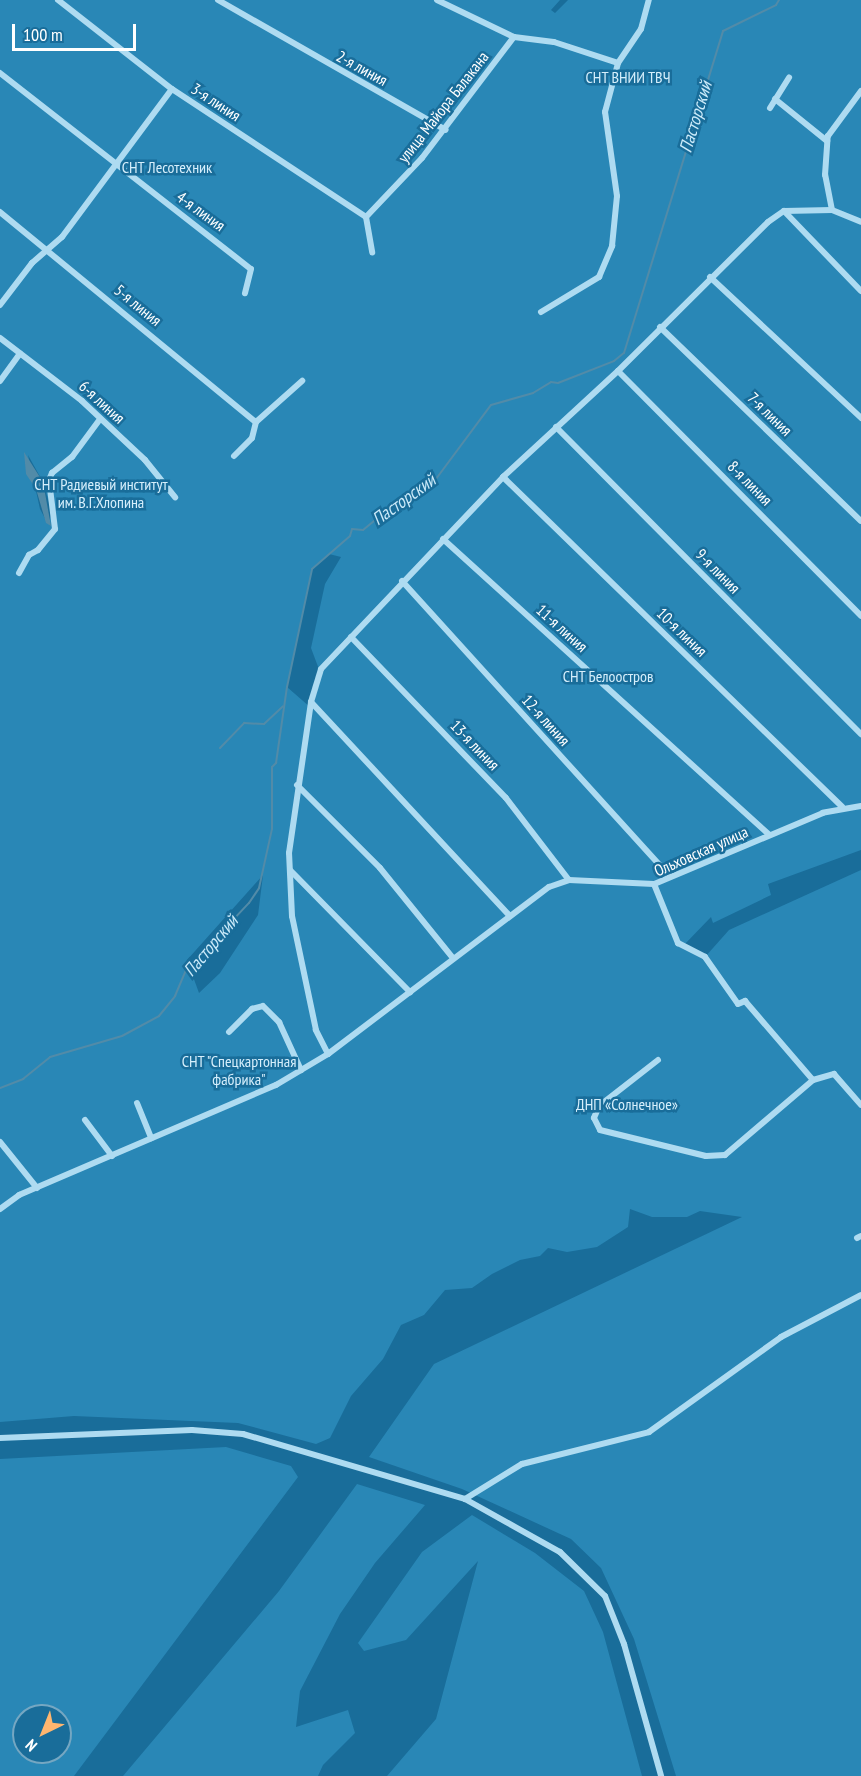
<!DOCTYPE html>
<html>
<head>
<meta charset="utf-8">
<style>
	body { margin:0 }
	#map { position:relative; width:861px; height:1776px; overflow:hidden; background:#196d9a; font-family:"PT Sans Narrow",sans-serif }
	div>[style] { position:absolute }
	.green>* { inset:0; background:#2987b6 }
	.water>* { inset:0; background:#528ba8 }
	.stream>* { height:2px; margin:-1px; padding:0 1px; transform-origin:1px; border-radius:1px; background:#528ba8 }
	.street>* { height:6px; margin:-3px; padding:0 3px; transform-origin:3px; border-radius:3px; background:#aedbf1 }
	span { translate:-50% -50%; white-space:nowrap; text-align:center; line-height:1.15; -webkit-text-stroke:5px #196d9a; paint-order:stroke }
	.street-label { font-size:16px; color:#fff }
	.park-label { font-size:16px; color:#d6effc }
	.water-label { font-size:18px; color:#ccebfa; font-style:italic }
	.north { position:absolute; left:12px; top:1704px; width:60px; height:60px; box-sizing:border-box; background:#196d9a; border:2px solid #75a7c2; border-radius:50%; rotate:223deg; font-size:16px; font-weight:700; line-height:24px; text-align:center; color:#fff }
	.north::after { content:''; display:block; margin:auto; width:21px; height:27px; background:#ffb66f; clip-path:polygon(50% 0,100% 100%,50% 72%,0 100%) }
	.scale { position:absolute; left:12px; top:24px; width:124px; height:27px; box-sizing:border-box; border:3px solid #fff; border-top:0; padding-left:8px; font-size:18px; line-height:21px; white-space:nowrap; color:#fff; -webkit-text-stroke:4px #196d9a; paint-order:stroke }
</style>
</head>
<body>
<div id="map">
	<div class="green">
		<div style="clip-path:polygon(evenodd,0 0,560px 0,551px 10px,555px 13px,568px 0,861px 0,861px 850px,768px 884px,771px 895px,713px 923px,711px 917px,683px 946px,705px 957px,729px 930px,861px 870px,861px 1776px,676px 1776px,634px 1639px,601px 1568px,571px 1539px,462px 1489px,369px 1457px,434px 1364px,742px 1217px,700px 1211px,687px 1217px,652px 1217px,630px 1209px,628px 1227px,597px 1247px,567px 1252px,548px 1248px,540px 1256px,520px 1260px,492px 1274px,472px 1288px,445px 1290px,424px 1315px,401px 1325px,383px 1359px,351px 1396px,330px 1438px,316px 1444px,238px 1423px,74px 1416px,0 1422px,0 0,28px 455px,43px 482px,52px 513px,48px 524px,40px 509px,28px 455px,0 0,329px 554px,341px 557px,325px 584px,311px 648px,320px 672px,310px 707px,287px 687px,312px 569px,329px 554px,0 0,263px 875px,258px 915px,220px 973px,199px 993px,187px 960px,263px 875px)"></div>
		<div style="clip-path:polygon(evenodd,226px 1447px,291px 1466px,298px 1477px,74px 1776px,0 1776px,0 1459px,226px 1447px,24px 1716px,60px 1716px,60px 1752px,24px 1752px,24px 1716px)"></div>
		<div style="clip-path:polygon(357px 1484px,425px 1505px,375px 1563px,340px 1614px,300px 1691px,296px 1727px,348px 1710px,355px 1733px,323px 1765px,318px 1776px,123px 1776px,279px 1591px)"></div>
		<div style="clip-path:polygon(472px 1515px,535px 1553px,584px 1591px,603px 1632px,642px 1776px,387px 1776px,436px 1719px,478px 1561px,406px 1640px,364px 1651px,358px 1643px,422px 1552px)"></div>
	</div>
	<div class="water">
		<div style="clip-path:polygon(24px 452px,43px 482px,51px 526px,46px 523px,36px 489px,26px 474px)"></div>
	</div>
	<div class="stream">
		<div style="left:220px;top:748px;width:35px;rotate:-46deg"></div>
		<div style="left:244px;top:723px;width:20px;rotate:3deg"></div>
		<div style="left:264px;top:724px;width:26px;rotate:-43deg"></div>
		<div style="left:0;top:1088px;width:25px;rotate:-21deg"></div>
		<div style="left:23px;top:1079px;width:35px;rotate:-39deg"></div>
		<div style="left:50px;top:1057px;width:75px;rotate:-16.3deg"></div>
		<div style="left:122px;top:1036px;width:42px;rotate:-28.4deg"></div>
		<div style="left:159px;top:1016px;width:26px;rotate:-51deg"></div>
		<div style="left:175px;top:996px;width:28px;rotate:-67deg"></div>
		<div style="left:186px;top:970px;width:92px;rotate:-46.8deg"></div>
		<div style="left:249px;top:903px;width:18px;rotate:-56deg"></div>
		<div style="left:259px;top:888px;width:60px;rotate:-77.6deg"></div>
		<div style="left:272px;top:829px;width:62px;rotate:-90deg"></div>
		<div style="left:272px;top:767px;width:6px;rotate:-45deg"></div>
		<div style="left:276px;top:763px;width:77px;rotate:-81.8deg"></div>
		<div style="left:287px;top:687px;width:121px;rotate:-78deg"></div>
		<div style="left:312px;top:569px;width:50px;rotate:-41deg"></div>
		<div style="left:350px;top:536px;width:7px;rotate:-74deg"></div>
		<div style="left:352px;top:529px;width:11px;rotate:5deg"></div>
		<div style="left:363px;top:530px;width:43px;rotate:-39.3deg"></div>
		<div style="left:396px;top:503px;width:42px;rotate:-28.4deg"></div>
		<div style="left:433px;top:483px;width:97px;rotate:-53.4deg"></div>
		<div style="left:491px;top:405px;width:44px;rotate:-15.9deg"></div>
		<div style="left:533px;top:393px;width:21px;rotate:-31deg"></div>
		<div style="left:551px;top:382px;width:7px;rotate:8deg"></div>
		<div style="left:558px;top:383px;width:60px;rotate:-21.4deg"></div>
		<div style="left:614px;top:361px;width:13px;rotate:-39deg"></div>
		<div style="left:624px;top:353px;width:337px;rotate:-72.9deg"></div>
		<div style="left:723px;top:31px;width:59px;rotate:-26.1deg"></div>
		<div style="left:776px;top:5px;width:6px;rotate:-59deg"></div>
	</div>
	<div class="street">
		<div style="left:58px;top:0;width:145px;rotate:38deg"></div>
		<div style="left:172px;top:89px;width:232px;rotate:33.4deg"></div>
		<div style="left:218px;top:0;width:262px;rotate:29.7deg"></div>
		<div style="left:437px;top:0;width:85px;rotate:25.7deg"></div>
		<div style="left:514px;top:37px;width:40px;rotate:7.1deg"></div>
		<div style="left:554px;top:42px;width:67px;rotate:18.2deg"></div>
		<div style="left:0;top:73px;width:318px;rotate:38deg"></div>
		<div style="left:251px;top:269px;width:25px;rotate:104deg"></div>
		<div style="left:775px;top:99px;width:67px;rotate:38.9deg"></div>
		<div style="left:770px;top:108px;width:36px;rotate:-58deg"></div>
		<div style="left:832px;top:210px;width:36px;rotate:-101deg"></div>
		<div style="left:825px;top:175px;width:39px;rotate:-86deg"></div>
		<div style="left:828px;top:136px;width:56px;rotate:-53.7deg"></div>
		<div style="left:784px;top:211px;width:111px;rotate:46.1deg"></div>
		<div style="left:0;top:212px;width:331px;rotate:39.4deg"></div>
		<div style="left:366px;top:217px;width:81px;rotate:-46.5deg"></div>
		<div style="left:422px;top:158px;width:152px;rotate:-52.8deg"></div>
		<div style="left:366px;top:217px;width:36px;rotate:80deg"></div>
		<div style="left:710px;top:277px;width:207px;rotate:43deg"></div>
		<div style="left:0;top:305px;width:53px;rotate:-52.7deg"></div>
		<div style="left:32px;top:263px;width:40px;rotate:-41deg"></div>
		<div style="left:62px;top:237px;width:184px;rotate:-53.4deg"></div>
		<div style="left:541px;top:312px;width:68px;rotate:-31.1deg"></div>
		<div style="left:599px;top:277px;width:34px;rotate:-67deg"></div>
		<div style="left:612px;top:246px;width:50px;rotate:-84.3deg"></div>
		<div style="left:617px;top:196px;width:85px;rotate:-98.1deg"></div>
		<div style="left:605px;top:112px;width:51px;rotate:-75.1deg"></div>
		<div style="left:618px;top:63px;width:41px;rotate:-55.9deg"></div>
		<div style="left:641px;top:29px;width:30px;rotate:-75deg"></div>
		<div style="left:660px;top:327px;width:279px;rotate:44deg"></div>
		<div style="left:0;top:338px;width:103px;rotate:37.5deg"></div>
		<div style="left:82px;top:401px;width:86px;rotate:43.1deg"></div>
		<div style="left:145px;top:460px;width:48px;rotate:51deg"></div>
		<div style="left:618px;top:371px;width:345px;rotate:45.2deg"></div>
		<div style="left:0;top:381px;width:34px;rotate:-54deg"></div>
		<div style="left:556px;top:427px;width:433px;rotate:45.2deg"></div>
		<div style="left:234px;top:456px;width:25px;rotate:-45deg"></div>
		<div style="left:252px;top:438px;width:16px;rotate:-76deg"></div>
		<div style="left:256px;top:422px;width:62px;rotate:-41.7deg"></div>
		<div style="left:503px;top:477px;width:473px;rotate:44.2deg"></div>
		<div style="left:443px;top:539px;width:440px;rotate:42.2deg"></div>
		<div style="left:19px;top:573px;width:21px;rotate:-61deg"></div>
		<div style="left:29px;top:555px;width:10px;rotate:-29deg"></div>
		<div style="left:38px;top:550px;width:27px;rotate:-51deg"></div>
		<div style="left:55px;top:529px;width:49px;rotate:-97deg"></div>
		<div style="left:49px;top:480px;width:8px;rotate:-67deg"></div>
		<div style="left:52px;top:473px;width:26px;rotate:-39deg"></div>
		<div style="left:72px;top:457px;width:47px;rotate:-53.6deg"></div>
		<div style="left:402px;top:581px;width:399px;rotate:47.8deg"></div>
		<div style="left:351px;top:637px;width:223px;rotate:46.1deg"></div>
		<div style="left:506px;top:798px;width:103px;rotate:52.5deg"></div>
		<div style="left:311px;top:702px;width:292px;rotate:47.1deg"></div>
		<div style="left:297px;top:785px;width:117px;rotate:45deg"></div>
		<div style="left:380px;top:868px;width:116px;rotate:51deg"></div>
		<div style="left:861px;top:806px;width:39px;rotate:170deg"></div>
		<div style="left:823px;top:813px;width:183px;rotate:157.2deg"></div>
		<div style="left:654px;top:884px;width:64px;rotate:67.9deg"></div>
		<div style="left:678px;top:943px;width:30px;rotate:27deg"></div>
		<div style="left:705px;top:957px;width:57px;rotate:54.9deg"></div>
		<div style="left:738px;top:1004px;width:8px;rotate:-23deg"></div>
		<div style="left:745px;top:1001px;width:104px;rotate:49.3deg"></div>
		<div style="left:813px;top:1080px;width:22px;rotate:-16deg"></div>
		<div style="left:834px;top:1074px;width:41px;rotate:48.9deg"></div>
		<div style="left:291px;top:871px;width:170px;rotate:45.5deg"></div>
		<div style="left:229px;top:1032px;width:33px;rotate:-45deg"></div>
		<div style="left:252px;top:1009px;width:11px;rotate:-15deg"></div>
		<div style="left:263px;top:1006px;width:23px;rotate:45deg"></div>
		<div style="left:279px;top:1022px;width:53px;rotate:65.4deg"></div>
		<div style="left:328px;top:1054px;width:27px;rotate:-117deg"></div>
		<div style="left:316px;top:1030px;width:116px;rotate:-101.9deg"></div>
		<div style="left:292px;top:916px;width:63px;rotate:-92.7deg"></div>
		<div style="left:289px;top:853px;width:153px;rotate:-81.7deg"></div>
		<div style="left:311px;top:702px;width:34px;rotate:-73deg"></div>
		<div style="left:321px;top:669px;width:265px;rotate:-46.5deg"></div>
		<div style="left:503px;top:477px;width:156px;rotate:-42.7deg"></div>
		<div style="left:618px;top:371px;width:211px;rotate:-44.8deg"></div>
		<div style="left:768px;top:222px;width:19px;rotate:-35deg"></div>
		<div style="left:784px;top:211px;width:48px;rotate:-1.2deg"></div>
		<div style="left:832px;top:210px;width:31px;rotate:22deg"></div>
		<div style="left:658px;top:1060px;width:75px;rotate:142.1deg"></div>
		<div style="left:599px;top:1106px;width:13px;rotate:113deg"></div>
		<div style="left:594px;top:1118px;width:13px;rotate:63deg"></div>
		<div style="left:600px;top:1130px;width:109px;rotate:13.8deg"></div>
		<div style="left:706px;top:1156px;width:19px;rotate:-3deg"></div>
		<div style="left:725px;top:1155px;width:116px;rotate:-40.4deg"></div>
		<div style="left:137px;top:1103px;width:38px;rotate:68deg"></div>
		<div style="left:85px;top:1120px;width:45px;rotate:53.1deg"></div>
		<div style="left:0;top:1142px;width:59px;rotate:51.2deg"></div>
		<div style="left:0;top:1209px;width:24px;rotate:-36deg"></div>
		<div style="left:19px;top:1195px;width:280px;rotate:-23.2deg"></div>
		<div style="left:276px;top:1085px;width:61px;rotate:-30.8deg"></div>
		<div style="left:328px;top:1054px;width:277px;rotate:-37.1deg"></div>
		<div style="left:549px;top:887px;width:21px;rotate:-19deg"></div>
		<div style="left:569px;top:880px;width:85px;rotate:2.7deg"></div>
		<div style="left:857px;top:1238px;width:4px;rotate:-27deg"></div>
		<div style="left:0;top:1438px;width:192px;rotate:-2.4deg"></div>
		<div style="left:192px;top:1430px;width:51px;rotate:4.5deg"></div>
		<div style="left:243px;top:1434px;width:231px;rotate:16.3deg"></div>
		<div style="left:465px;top:1499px;width:109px;rotate:29.2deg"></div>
		<div style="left:560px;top:1552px;width:63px;rotate:44.4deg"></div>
		<div style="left:605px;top:1596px;width:52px;rotate:68.4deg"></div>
		<div style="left:624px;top:1644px;width:137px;rotate:74.3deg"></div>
		<div style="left:465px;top:1499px;width:67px;rotate:-31.6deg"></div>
		<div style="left:522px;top:1464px;width:131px;rotate:-14.1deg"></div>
		<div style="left:649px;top:1432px;width:163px;rotate:-35.7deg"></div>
		<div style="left:781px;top:1337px;width:90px;rotate:-27.7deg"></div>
	</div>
	<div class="street-label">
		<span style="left:362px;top:68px;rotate:29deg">2-я линия</span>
		<span style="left:216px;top:102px;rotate:33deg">3-я линия</span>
		<span style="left:443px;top:107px;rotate:-52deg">улица Майора Балакана</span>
		<span style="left:201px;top:211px;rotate:36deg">4-я линия</span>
		<span style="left:138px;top:305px;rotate:39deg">5-я линия</span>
		<span style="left:102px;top:402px;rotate:42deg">6-я линия</span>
		<span style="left:770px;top:414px;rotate:44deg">7-я линия</span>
		<span style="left:750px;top:483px;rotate:45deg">8-я линия</span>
		<span style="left:718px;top:571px;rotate:45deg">9-я линия</span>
		<span style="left:562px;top:628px;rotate:42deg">11-я линия</span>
		<span style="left:682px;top:632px;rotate:44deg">10-я линия</span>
		<span style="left:546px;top:720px;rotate:48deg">12-я линия</span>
		<span style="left:475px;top:745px;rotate:46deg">13-я линия</span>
		<span style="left:701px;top:851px;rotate:-24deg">Ольховская улица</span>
	</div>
	<div class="park-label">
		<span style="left:628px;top:77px">СНТ ВНИИ ТВЧ</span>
		<span style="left:167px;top:167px">СНТ Лесотехник</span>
		<span style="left:101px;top:493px">СНТ Радиевый институт<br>им. В.Г.Хлопина</span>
		<span style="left:608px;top:676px">СНТ Белоостров</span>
		<span style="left:239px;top:1070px">СНТ "Спецкартонная<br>фабрика"</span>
		<span style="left:627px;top:1104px">ДНП «Солнечное»</span>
	</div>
	<div class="water-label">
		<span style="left:696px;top:117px;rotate:-73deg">Пасторский</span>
		<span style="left:404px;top:500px;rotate:-36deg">Пасторский</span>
		<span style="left:211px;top:946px;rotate:-50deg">Пасторский</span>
	</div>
	<div class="north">N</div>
	<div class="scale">100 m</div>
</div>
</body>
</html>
